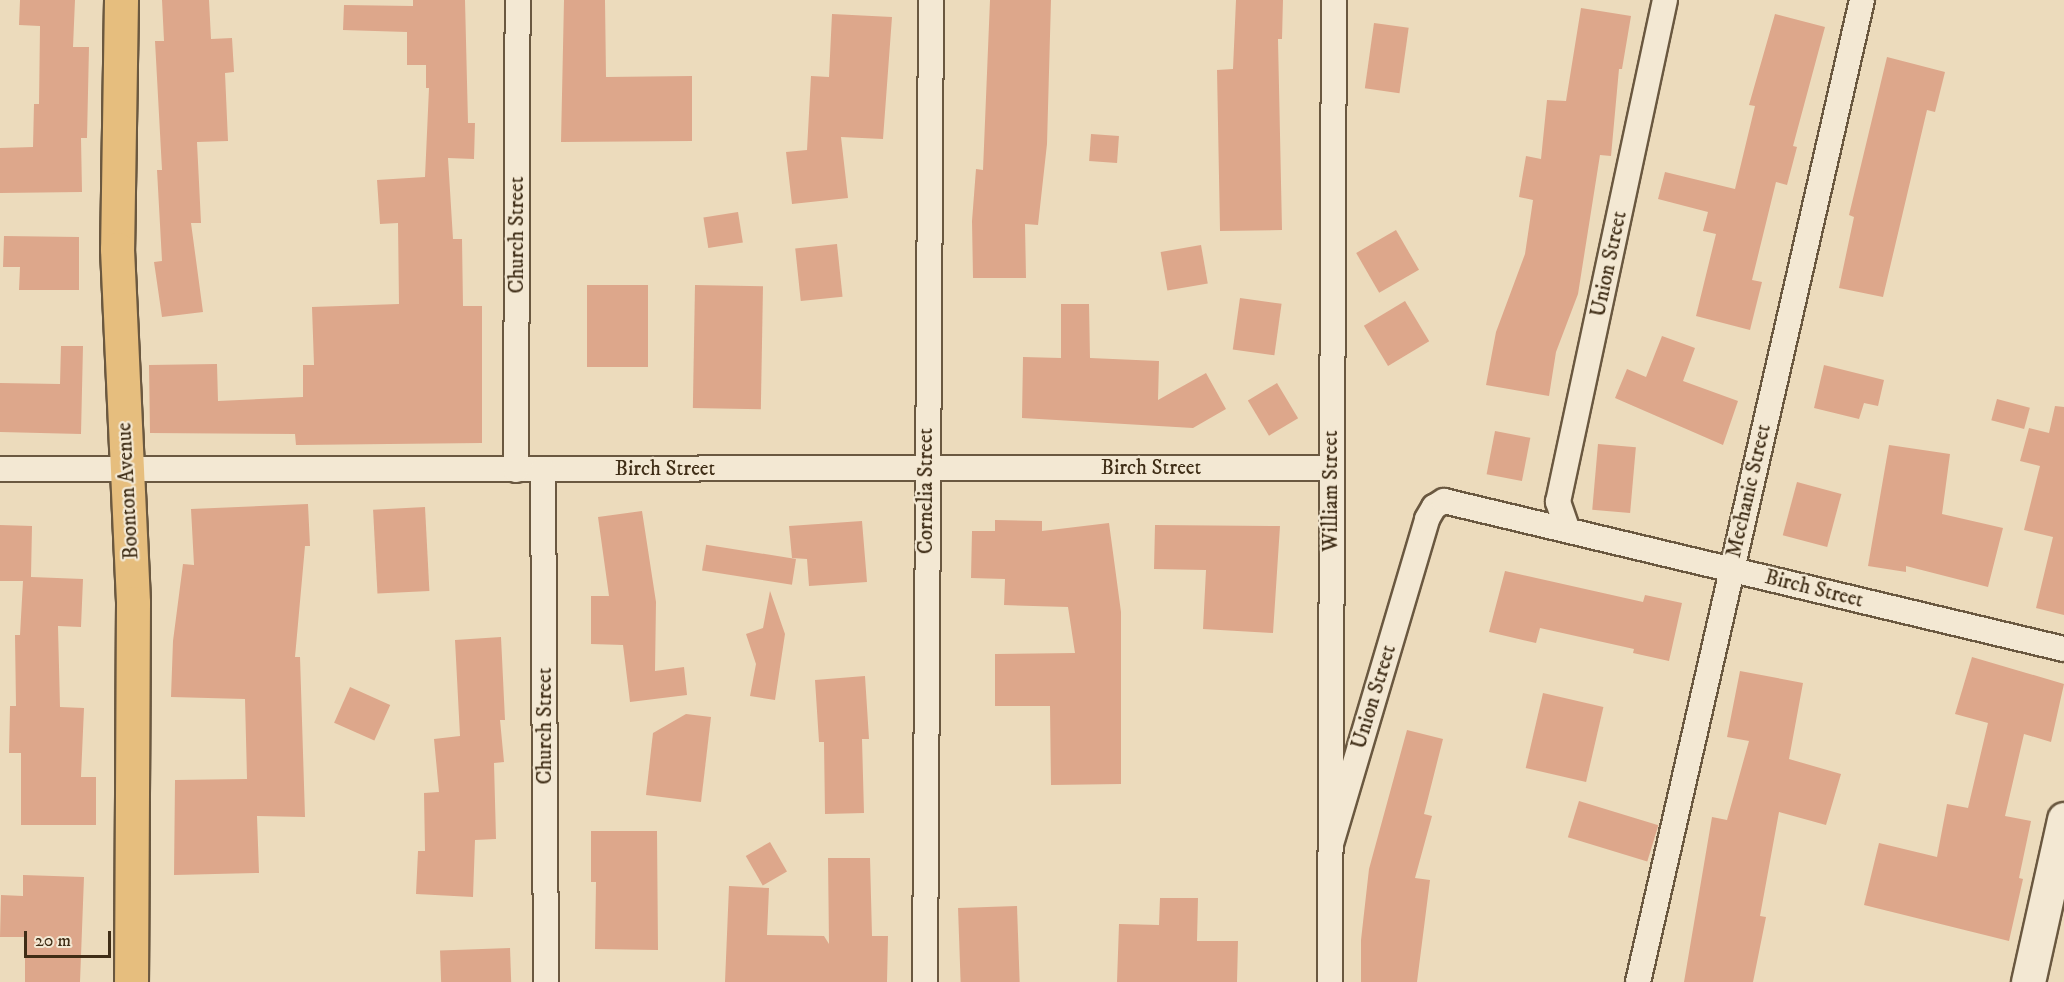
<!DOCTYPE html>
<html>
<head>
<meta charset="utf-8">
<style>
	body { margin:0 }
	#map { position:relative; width:2064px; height:982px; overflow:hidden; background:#ecdbbc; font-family:"IM FELL DW Pica",serif }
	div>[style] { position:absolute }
	.building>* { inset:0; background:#dda78b; transform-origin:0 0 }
	.roads { filter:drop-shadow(2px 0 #6a5840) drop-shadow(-2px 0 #6a5840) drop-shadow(0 2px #6a5840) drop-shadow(0 -2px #6a5840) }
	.street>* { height:24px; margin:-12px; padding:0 12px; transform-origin:12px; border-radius:12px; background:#f3e8d3 }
	.secondary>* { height:33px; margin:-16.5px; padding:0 16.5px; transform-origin:16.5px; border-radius:16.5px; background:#f3e8d3 }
	.primary>* { height:33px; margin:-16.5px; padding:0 16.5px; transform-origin:16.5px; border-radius:16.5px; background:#e6be7e }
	span { translate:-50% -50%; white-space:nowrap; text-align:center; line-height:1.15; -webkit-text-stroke:4.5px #f3e8d3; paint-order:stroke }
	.street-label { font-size:21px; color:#3f2d16 }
	.scale { position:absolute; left:24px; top:931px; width:87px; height:27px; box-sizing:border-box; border:3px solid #3f2d16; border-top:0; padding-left:8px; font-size:18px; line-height:21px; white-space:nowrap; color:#3f2d16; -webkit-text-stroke:4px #f3e8d3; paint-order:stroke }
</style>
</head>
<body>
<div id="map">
	<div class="building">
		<div style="clip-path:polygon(20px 0,75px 0,73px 47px,89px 47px,87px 138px,81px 138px,82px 192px,0 193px,0 148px,33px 147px,34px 104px,39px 104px,40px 26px,19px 25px)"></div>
		<div style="clip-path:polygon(162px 0,209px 0,211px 39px,232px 38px,234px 72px,225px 73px,228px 141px,197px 142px,201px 223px,191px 223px,203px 312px,162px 317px,154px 262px,162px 261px,157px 170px,162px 170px,155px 41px,164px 41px)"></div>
		<div style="clip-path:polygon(413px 0,465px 0,468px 123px,475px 123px,474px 159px,448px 158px,453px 239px,462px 239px,463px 306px,482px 306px,482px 443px,296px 445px,295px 434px,150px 433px,149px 365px,217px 364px,218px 401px,303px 397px,303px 365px,314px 365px,312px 307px,399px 304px,398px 223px,380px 224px,377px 180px,425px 177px,429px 88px,426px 88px,426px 65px,407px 65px,407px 32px,343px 30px,344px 5px,413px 6px)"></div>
		<div style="clip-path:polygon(564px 0,605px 0,606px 77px,692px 76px,692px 141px,561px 142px)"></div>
		<div style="clip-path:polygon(990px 0,1051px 0,1047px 144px,1038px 225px,1025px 224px,1026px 278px,973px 278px,972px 221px,976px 169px,983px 170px)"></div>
		<div style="clip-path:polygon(1236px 0,1283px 0,1282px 39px,1278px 39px,1282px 230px,1220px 231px,1217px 70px,1233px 69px)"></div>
		<div style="clip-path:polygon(1581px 8px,1631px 16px,1622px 69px,1619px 69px,1611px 156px,1600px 155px,1578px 294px,1556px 352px,1549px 396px,1486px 385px,1496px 332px,1525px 254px,1533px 200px,1519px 197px,1526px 156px,1541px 159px,1547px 100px,1566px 101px)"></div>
		<div style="clip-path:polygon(832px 14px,892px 17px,883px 139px,841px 137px,848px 198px,792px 204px,786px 152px,807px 150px,811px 76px,829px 77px)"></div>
		<div style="clip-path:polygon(1775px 14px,1825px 27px,1793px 146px,1797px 147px,1787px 185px,1776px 182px,1752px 280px,1762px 282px,1750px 330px,1696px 316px,1716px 234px,1703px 231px,1708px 212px,1658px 199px,1665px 172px,1735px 189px,1755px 106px,1749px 105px)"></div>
		<div style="left:1374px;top:23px;width:35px;height:66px;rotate:8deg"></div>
		<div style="clip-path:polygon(1887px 57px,1945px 72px,1935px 112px,1927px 110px,1883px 297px,1839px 288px,1854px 217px,1849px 215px)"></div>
		<div style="left:1091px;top:134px;width:28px;height:27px;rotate:4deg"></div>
		<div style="left:738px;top:212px;width:31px;height:35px;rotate:81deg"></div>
		<div style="left:1396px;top:230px;width:46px;height:46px;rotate:60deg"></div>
		<div style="clip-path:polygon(4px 236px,79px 237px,79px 290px,19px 290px,20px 267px,3px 267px)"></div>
		<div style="left:837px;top:244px;width:53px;height:42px;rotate:84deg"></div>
		<div style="left:1201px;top:245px;width:39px;height:41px;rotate:80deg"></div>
		<div style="left:587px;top:285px;width:61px;height:82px"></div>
		<div style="left:695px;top:285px;width:68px;height:123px;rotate:1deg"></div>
		<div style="left:1240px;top:298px;width:42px;height:52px;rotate:8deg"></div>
		<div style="left:1405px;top:301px;width:47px;height:48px;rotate:59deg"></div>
		<div style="clip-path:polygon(1061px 304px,1089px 304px,1090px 358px,1159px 361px,1158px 400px,1206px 373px,1226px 409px,1193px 428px,1022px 418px,1023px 357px,1061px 358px)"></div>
		<div style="clip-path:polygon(1662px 336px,1695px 348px,1683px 381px,1738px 401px,1723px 445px,1615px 398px,1627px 369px,1646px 377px)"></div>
		<div style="clip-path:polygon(61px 346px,83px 346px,81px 434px,0 432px,0 383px,60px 384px)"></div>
		<div style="clip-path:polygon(1824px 365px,1884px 380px,1878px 406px,1864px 403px,1859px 419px,1814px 408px)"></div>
		<div style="left:1277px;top:383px;width:41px;height:34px;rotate:59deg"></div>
		<div style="left:1997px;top:399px;width:34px;height:22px;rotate:15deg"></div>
		<div style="clip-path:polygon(2055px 406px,2064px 407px,2064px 615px,2036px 608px,2053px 537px,2024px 530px,2040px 466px,2020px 461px,2029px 428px,2049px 433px)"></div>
		<div style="left:1495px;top:431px;width:36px;height:44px;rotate:11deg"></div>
		<div style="left:1598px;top:444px;width:38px;height:66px;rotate:5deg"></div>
		<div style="clip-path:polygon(1889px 445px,1950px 454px,1942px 514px,2003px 528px,1988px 587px,1906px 566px,1906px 572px,1868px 566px)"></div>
		<div style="left:1797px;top:482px;width:46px;height:55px;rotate:15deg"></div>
		<div style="clip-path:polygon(308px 504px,310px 546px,305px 546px,295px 657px,300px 657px,305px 817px,257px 816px,259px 873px,174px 875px,175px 780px,247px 779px,245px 699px,171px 697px,173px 641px,183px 564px,194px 565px,191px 509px)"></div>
		<div style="left:425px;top:507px;width:84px;height:52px;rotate:87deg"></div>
		<div style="clip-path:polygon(642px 511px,656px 602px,655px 671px,684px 667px,687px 695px,630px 702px,623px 645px,591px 644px,591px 596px,609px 596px,598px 517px)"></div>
		<div style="clip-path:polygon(995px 520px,1042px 521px,1042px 531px,1109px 523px,1121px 612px,1121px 784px,1051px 785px,1050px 706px,995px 706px,995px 654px,1075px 653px,1068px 607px,1004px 605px,1005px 579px,971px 578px,972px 531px,995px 531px)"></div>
		<div style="clip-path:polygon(862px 521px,867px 582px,809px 586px,807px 559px,792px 558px,789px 526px)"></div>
		<div style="clip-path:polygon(0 525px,32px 526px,31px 577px,83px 579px,81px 627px,58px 626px,60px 707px,84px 708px,81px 777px,96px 777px,96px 825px,21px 825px,21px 753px,9px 753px,10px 706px,16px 706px,15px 635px,20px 635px,23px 581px,0 581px)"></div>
		<div style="clip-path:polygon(1155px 525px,1280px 526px,1273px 633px,1203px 629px,1206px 570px,1154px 569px)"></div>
		<div style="left:796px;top:559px;width:26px;height:91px;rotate:99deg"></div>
		<div style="clip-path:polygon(1505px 571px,1643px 602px,1645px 595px,1682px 603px,1669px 661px,1633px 653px,1634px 649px,1540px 628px,1536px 643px,1489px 632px)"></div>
		<div style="clip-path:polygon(770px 591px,785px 634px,775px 700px,750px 696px,756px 664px,746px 634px,763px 628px)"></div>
		<div style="clip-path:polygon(501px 637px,505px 720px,500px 720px,504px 762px,494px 763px,496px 839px,475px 840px,473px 897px,416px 894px,418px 851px,425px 851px,424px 793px,439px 792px,434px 739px,460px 736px,455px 640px)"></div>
		<div style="clip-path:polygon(1972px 657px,2064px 684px,2051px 742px,2024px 734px,2005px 816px,2031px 821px,2019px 878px,2023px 879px,2009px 941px,1864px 905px,1879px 843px,1937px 857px,1947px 804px,1968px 808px,1988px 723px,1955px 714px)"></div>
		<div style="clip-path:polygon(1740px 671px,1803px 683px,1789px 759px,1841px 774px,1826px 825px,1779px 812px,1760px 916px,1766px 917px,1753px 982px,1684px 982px,1712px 817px,1727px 820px,1749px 741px,1727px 737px)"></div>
		<div style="clip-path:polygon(865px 676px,869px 739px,862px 739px,864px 813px,825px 814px,824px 742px,819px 742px,815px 680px)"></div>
		<div style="left:350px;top:687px;width:44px;height:39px;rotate:24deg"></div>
		<div style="left:1543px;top:693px;width:62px;height:77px;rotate:13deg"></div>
		<div style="clip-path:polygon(686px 714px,711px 717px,701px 802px,646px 795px,653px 733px)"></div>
		<div style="clip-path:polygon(1407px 730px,1443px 739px,1424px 814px,1432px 816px,1415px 878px,1430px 880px,1417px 982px,1361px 982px,1361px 940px,1369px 869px)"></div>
		<div style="left:1579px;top:801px;width:83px;height:38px;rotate:17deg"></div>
		<div style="clip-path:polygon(591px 831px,657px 831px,658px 950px,595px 949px,596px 882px,591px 882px)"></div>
		<div style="left:770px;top:842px;width:34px;height:28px;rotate:60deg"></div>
		<div style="clip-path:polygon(828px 858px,870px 858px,872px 936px,888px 936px,887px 982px,725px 982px,729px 886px,769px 888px,767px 935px,824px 936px,829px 944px)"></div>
		<div style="clip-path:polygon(23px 875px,84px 877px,80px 982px,25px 982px,25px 937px,0 937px,1px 895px,23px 896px)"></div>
		<div style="clip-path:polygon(1160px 898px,1198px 898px,1197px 941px,1238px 941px,1237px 982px,1117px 982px,1119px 924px,1159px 925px)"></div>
		<div style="left:1017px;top:906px;width:76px;height:59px;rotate:88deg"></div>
		<div style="left:510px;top:948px;width:34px;height:70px;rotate:88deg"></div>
	</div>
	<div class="roads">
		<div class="street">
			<div style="left:0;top:469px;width:1331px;rotate:-0.04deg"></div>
			<div style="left:543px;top:469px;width:513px;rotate:89.66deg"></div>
			<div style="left:516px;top:470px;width:470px;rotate:-89.8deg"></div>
			<div style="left:1567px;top:528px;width:28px;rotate:-109deg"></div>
			<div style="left:1558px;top:502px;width:513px;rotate:-77.97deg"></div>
			<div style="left:1331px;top:844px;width:339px;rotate:-73.5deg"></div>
			<div style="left:1427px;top:519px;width:14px;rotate:-60deg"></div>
			<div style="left:1434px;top:507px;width:12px;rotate:-31deg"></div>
			<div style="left:1444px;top:501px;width:637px;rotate:13.43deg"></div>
			<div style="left:925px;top:982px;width:982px;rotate:-89.65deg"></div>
			<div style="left:1330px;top:982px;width:982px;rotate:-89.77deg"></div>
			<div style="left:1638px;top:982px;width:1007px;rotate:-77.15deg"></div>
		</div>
		<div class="secondary">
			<div style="left:2028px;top:982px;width:167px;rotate:-77.5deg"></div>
		</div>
		<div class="primary">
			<div style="left:121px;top:0;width:249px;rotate:90.9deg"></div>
			<div style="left:117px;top:249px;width:354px;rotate:87.4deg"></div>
			<div style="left:133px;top:603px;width:379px;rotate:90.3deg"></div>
		</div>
	</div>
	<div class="street-label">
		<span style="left:517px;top:235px;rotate:-90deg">Church Street</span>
		<span style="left:1609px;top:264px;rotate:-78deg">Union Street</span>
		<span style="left:1151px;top:468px">Birch Street</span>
		<span style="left:665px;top:469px">Birch Street</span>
		<span style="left:128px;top:491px;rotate:-93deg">Boonton Avenue</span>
		<span style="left:926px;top:491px;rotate:-90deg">Cornelia Street</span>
		<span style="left:1331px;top:491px;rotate:-90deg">William Street</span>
		<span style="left:1749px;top:491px;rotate:-77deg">Mechanic Street</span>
		<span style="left:1814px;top:589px;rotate:14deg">Birch Street</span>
		<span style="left:1374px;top:697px;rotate:-73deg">Union Street</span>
		<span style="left:545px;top:726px;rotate:-90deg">Church Street</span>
	</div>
	<div class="scale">20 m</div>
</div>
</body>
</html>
